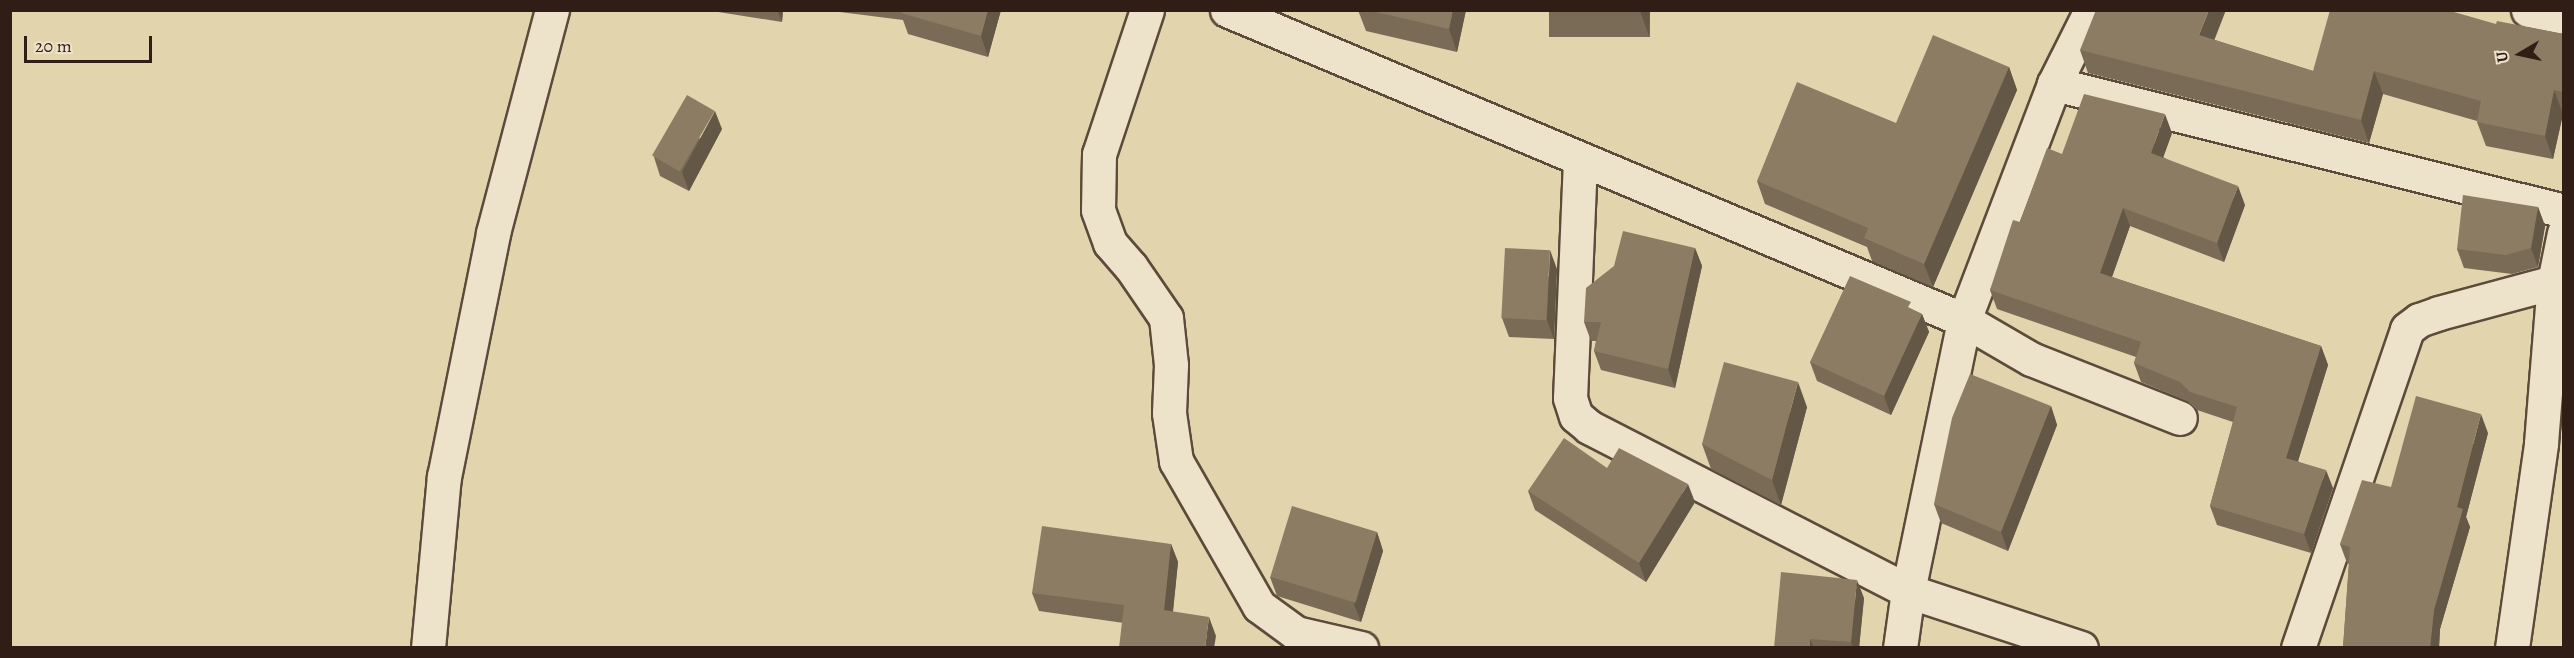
<!DOCTYPE html>
<html>
<head>
<meta charset="utf-8">
<style>
	body { margin:0 }
	#map { position:relative; width:2574px; height:658px; overflow:hidden; background:#e2d4ad; font-family:Alegreya,serif }
	div>[style] { position:absolute }
	.roads { filter:drop-shadow(2px 0 #5c4b3b) drop-shadow(-2px 0 #5c4b3b) drop-shadow(0 2px #5c4b3b) drop-shadow(0 -2px #5c4b3b) }
	.minor>* { height:33px; margin:-16.5px; padding:0 16.5px; transform-origin:16.5px; border-radius:16.5px; background:#ece3ca }
	.wall>* { inset:0; background:#796b56; transform-origin:0 0 }
	.shaded-wall>* { inset:0; background:#635746 }
	.building>* { inset:0; background:#8d7c64; transform-origin:0 0 }
	span { translate:-50% -50%; white-space:nowrap; text-align:center; line-height:1.15; -webkit-text-stroke:5px #ece3ca; paint-order:stroke }
	.frame { position:absolute; inset:0; border:12px solid #301d15; pointer-events:none }
	.north { position:absolute; left:2490px; top:24px; width:60px; height:60px; -webkit-text-stroke:4px #ece3ca; paint-order:stroke; rotate:261deg; font-size:16px; font-weight:700; line-height:24px; text-align:center; color:#301d15 }
	.north::after { content:''; display:block; margin:auto; width:21px; height:27px; background:#301d15; clip-path:polygon(50% 0,100% 100%,50% 72%,0 100%) }
	.scale { position:absolute; left:24px; top:36px; width:128px; height:27px; box-sizing:border-box; border:3px solid #301d15; border-top:0; padding-left:8px; font-size:18px; line-height:21px; white-space:nowrap; color:#301d15; -webkit-text-stroke:4px #ece3ca; paint-order:stroke }
</style>
</head>
<body>
<div id="map">
	<div class="roads">
		<div class="minor">
			<div style="left:1147px;top:10px;width:152px;rotate:108.4deg"></div>
			<div style="left:1099px;top:154px;width:56px;rotate:91deg"></div>
			<div style="left:1098px;top:210px;width:35px;rotate:70deg"></div>
			<div style="left:1110px;top:243px;width:32px;rotate:49deg"></div>
			<div style="left:1131px;top:267px;width:62px;rotate:55.5deg"></div>
			<div style="left:1166px;top:318px;width:47px;rotate:83.9deg"></div>
			<div style="left:1171px;top:365px;width:48px;rotate:92.4deg"></div>
			<div style="left:1169px;top:413px;width:49px;rotate:81.7deg"></div>
			<div style="left:1176px;top:461px;width:167px;rotate:60.2deg"></div>
			<div style="left:1259px;top:606px;width:46px;rotate:36.1deg"></div>
			<div style="left:1296px;top:633px;width:67px;rotate:13deg"></div>
			<div style="left:1227px;top:10px;width:800px;rotate:22.81deg"></div>
			<div style="left:1964px;top:320px;width:78px;rotate:30.2deg"></div>
			<div style="left:2031px;top:359px;width:160px;rotate:21.6deg"></div>
			<div style="left:2528px;top:10px;width:37px;rotate:11deg"></div>
			<div style="left:2054px;top:84px;width:526px;rotate:13.98deg"></div>
			<div style="left:1580px;top:160px;width:238px;rotate:92.4deg"></div>
			<div style="left:1570px;top:398px;width:19px;rotate:72deg"></div>
			<div style="left:1576px;top:416px;width:17px;rotate:40deg"></div>
			<div style="left:1589px;top:427px;width:359px;rotate:27.2deg"></div>
			<div style="left:1908px;top:591px;width:182px;rotate:18.2deg"></div>
			<div style="left:428px;top:648px;width:172px;rotate:-84.7deg"></div>
			<div style="left:444px;top:477px;width:249px;rotate:-78.6deg"></div>
			<div style="left:493px;top:233px;width:231px;rotate:-75.2deg"></div>
			<div style="left:1900px;top:648px;width:58px;rotate:-82deg"></div>
			<div style="left:1908px;top:591px;width:277px;rotate:-78.3deg"></div>
			<div style="left:1964px;top:320px;width:253px;rotate:-69.1deg"></div>
			<div style="left:2054px;top:84px;width:83px;rotate:-63.4deg"></div>
			<div style="left:2298px;top:648px;width:337px;rotate:-71.1deg"></div>
			<div style="left:2407px;top:329px;width:15px;rotate:-37deg"></div>
			<div style="left:2419px;top:320px;width:21px;rotate:-19deg"></div>
			<div style="left:2439px;top:313px;width:119px;rotate:-15.1deg"></div>
			<div style="left:2512px;top:648px;width:207px;rotate:-81.9deg"></div>
			<div style="left:2541px;top:443px;width:162px;rotate:-85.4deg"></div>
			<div style="left:2554px;top:282px;width:50px;rotate:-78.5deg"></div>
		</div>
	</div>
	<div class="wall">
		<div style="clip-path:polygon(712px 10px,783px 10px,782px 22px,712px 11px)"></div>
		<div style="clip-path:polygon(824px 10px,1001px 10px,988px 57px,908px 34px,903px 20px)"></div>
		<div style="clip-path:polygon(1358px 10px,1466px 10px,1457px 52px,1366px 31px)"></div>
		<div style="left:1549px;top:10px;width:101px;height:27px"></div>
		<div style="clip-path:polygon(2496px 24px,2564px 34px,2564px 114px,2563px 114px,2553px 159px,2486px 146px,2477px 122px,2477px 121px,2383px 94px,2369px 143px,2088px 73px,2080px 50px,2215px 40px,2313px 71px)"></div>
		<div style="clip-path:polygon(2009px 67px,2017px 90px,1933px 287px,1872px 261px,1867px 247px,1765px 204px,1757px 181px,1896px 123px)"></div>
		<div style="clip-path:polygon(722px 129px,689px 191px,660px 176px,654px 157px)"></div>
		<div style="clip-path:polygon(2172px 133px,2163px 157px,2245px 205px,2224px 262px,2130px 226px,2112px 277px,2321px 346px,2328px 365px,2298px 461px,2333px 488px,2311px 553px,2217px 525px,2210px 506px,2233px 422px,2197px 410px,2187px 401px,2141px 382px,2134px 363px,2136px 357px,1997px 309px,1990px 290px,2020px 222px)"></div>
		<div style="clip-path:polygon(2538px 207px,2545px 226px,2538px 267px,2512px 274px,2464px 268px,2457px 249px)"></div>
		<div style="clip-path:polygon(1695px 248px,1702px 266px,1675px 388px,1601px 370px,1594px 351px,1596px 341px,1591px 341px,1584px 322px)"></div>
		<div style="clip-path:polygon(1557px 269px,1554px 339px,1509px 337px,1502px 318px)"></div>
		<div style="clip-path:polygon(1913px 310px,1922px 314px,1929px 332px,1891px 415px,1817px 381px,1810px 362px)"></div>
		<div style="clip-path:polygon(2051px 406px,2057px 425px,2008px 551px,1941px 523px,1934px 504px)"></div>
		<div style="clip-path:polygon(1807px 407px,1781px 505px,1711px 469px,1702px 444px)"></div>
		<div style="clip-path:polygon(2488px 433px,2466px 517px,2470px 527px,2440px 629px,2439px 648px,2343px 648px,2349px 564px,2347px 563px,2340px 544px)"></div>
		<div style="clip-path:polygon(1607px 468px,1695px 502px,1646px 582px,1535px 510px,1528px 491px)"></div>
		<div style="clip-path:polygon(1377px 532px,1383px 551px,1361px 622px,1277px 596px,1270px 577px)"></div>
		<div style="clip-path:polygon(1171px 544px,1178px 562px,1173px 612px,1216px 636px,1039px 611px,1032px 593px)"></div>
		<div style="clip-path:polygon(1864px 598px,1859px 648px,1774px 648px)"></div>
	</div>
	<div class="shaded-wall">
		<div style="clip-path:polygon(777px 10px,783px 10px,782px 22px)"></div>
		<div style="clip-path:polygon(988px 10px,1001px 10px,988px 57px,981px 36px)"></div>
		<div style="clip-path:polygon(1453px 10px,1466px 10px,1457px 52px,1449px 29px)"></div>
		<div style="clip-path:polygon(1640px 10px,1650px 10px,1649px 36px,1640px 11px)"></div>
		<div style="clip-path:polygon(2209px 10px,2226px 10px,2207px 59px,2199px 35px)"></div>
		<div style="clip-path:polygon(2009px 67px,2017px 90px,1933px 287px,1924px 264px)"></div>
		<div style="clip-path:polygon(2374px 71px,2383px 94px,2369px 143px,2361px 120px)"></div>
		<div style="clip-path:polygon(2554px 90px,2563px 114px,2553px 159px,2545px 136px)"></div>
		<div style="clip-path:polygon(715px 111px,722px 129px,689px 191px,682px 172px)"></div>
		<div style="clip-path:polygon(2165px 114px,2172px 133px,2158px 172px,2151px 153px)"></div>
		<div style="clip-path:polygon(2238px 186px,2245px 205px,2224px 262px,2217px 243px)"></div>
		<div style="clip-path:polygon(2538px 207px,2545px 226px,2538px 267px,2531px 248px)"></div>
		<div style="clip-path:polygon(2123px 208px,2130px 226px,2107px 291px,2100px 273px)"></div>
		<div style="clip-path:polygon(1695px 248px,1702px 266px,1675px 388px,1668px 369px)"></div>
		<div style="clip-path:polygon(1550px 250px,1557px 269px,1554px 339px,1547px 320px)"></div>
		<div style="clip-path:polygon(1922px 314px,1929px 332px,1891px 415px,1884px 396px)"></div>
		<div style="clip-path:polygon(2321px 346px,2328px 365px,2293px 477px,2286px 458px)"></div>
		<div style="clip-path:polygon(1798px 382px,1807px 407px,1781px 505px,1772px 480px)"></div>
		<div style="clip-path:polygon(2051px 406px,2057px 425px,2008px 551px,2001px 532px)"></div>
		<div style="clip-path:polygon(2481px 414px,2488px 433px,2466px 517px,2470px 527px,2440px 629px,2439px 648px,2430px 648px,2434px 610px,2457px 507px)"></div>
		<div style="clip-path:polygon(2326px 470px,2333px 488px,2311px 553px,2304px 534px)"></div>
		<div style="clip-path:polygon(1688px 484px,1695px 502px,1646px 582px,1639px 563px)"></div>
		<div style="clip-path:polygon(1377px 532px,1383px 551px,1361px 622px,1354px 604px)"></div>
		<div style="clip-path:polygon(1171px 544px,1178px 562px,1171px 629px,1164px 610px)"></div>
		<div style="clip-path:polygon(1857px 580px,1864px 598px,1859px 648px,1853px 648px,1851px 642px)"></div>
		<div style="clip-path:polygon(1209px 617px,1216px 636px,1214px 648px,1205px 648px)"></div>
		<div style="clip-path:polygon(1810px 639px,1814px 648px,1810px 648px)"></div>
	</div>
	<div class="building">
		<div style="clip-path:polygon(902px 10px,988px 10px,981px 36px,901px 13px)"></div>
		<div style="clip-path:polygon(1367px 10px,1453px 10px,1449px 29px)"></div>
		<div style="clip-path:polygon(1595px 10px,1640px 10px,1640px 11px)"></div>
		<div style="clip-path:polygon(2096px 10px,2209px 10px,2199px 35px,2313px 71px,2330px 10px,2447px 10px,2496px 24px,2497px 21px,2564px 34px,2564px 92px,2554px 90px,2545px 136px,2477px 122px,2481px 101px,2374px 71px,2361px 120px,2080px 50px)"></div>
		<div style="clip-path:polygon(1933px 35px,2009px 67px,1924px 264px,1864px 238px,1868px 228px,1757px 181px,1797px 82px,1896px 123px)"></div>
		<div style="clip-path:polygon(2084px 94px,2165px 114px,2151px 153px,2238px 186px,2217px 243px,2123px 208px,2100px 273px,2321px 346px,2286px 458px,2326px 470px,2304px 534px,2210px 506px,2237px 407px,2190px 392px,2180px 382px,2134px 363px,2141px 342px,1990px 290px,2013px 220px,2020px 222px,2047px 148px,2062px 154px)"></div>
		<div style="left:687px;top:95px;width:32px;height:70px;rotate:30deg"></div>
		<div style="clip-path:polygon(2463px 195px,2538px 207px,2531px 248px,2506px 255px,2457px 249px)"></div>
		<div style="clip-path:polygon(1623px 231px,1695px 248px,1668px 369px,1594px 351px,1601px 322px,1584px 322px,1586px 288px,1614px 266px)"></div>
		<div style="left:1505px;top:248px;width:45px;height:70px;rotate:3deg"></div>
		<div style="clip-path:polygon(1850px 276px,1911px 302px,1908px 307px,1922px 314px,1884px 396px,1810px 362px)"></div>
		<div style="clip-path:polygon(1724px 362px,1798px 382px,1772px 480px,1702px 444px)"></div>
		<div style="clip-path:polygon(1970px 374px,2051px 406px,2001px 532px,1934px 504px,1952px 418px)"></div>
		<div style="clip-path:polygon(2416px 396px,2481px 414px,2457px 507px,2463px 509px,2434px 610px,2430px 648px,2343px 648px,2350px 547px,2340px 544px,2362px 480px,2391px 487px)"></div>
		<div style="clip-path:polygon(1564px 438px,1607px 468px,1619px 448px,1688px 484px,1639px 563px,1528px 491px)"></div>
		<div style="left:1292px;top:506px;width:89px;height:74px;rotate:17deg"></div>
		<div style="clip-path:polygon(1042px 526px,1171px 544px,1164px 610px,1209px 617px,1205px 648px,1119px 648px,1124px 605px,1032px 593px)"></div>
		<div style="clip-path:polygon(1781px 572px,1857px 580px,1851px 642px,1810px 639px,1810px 648px,1774px 648px)"></div>
	</div>
	<div class="frame"></div>
	<div class="north">U</div>
	<div class="scale">20 m</div>
</div>
</body>
</html>
